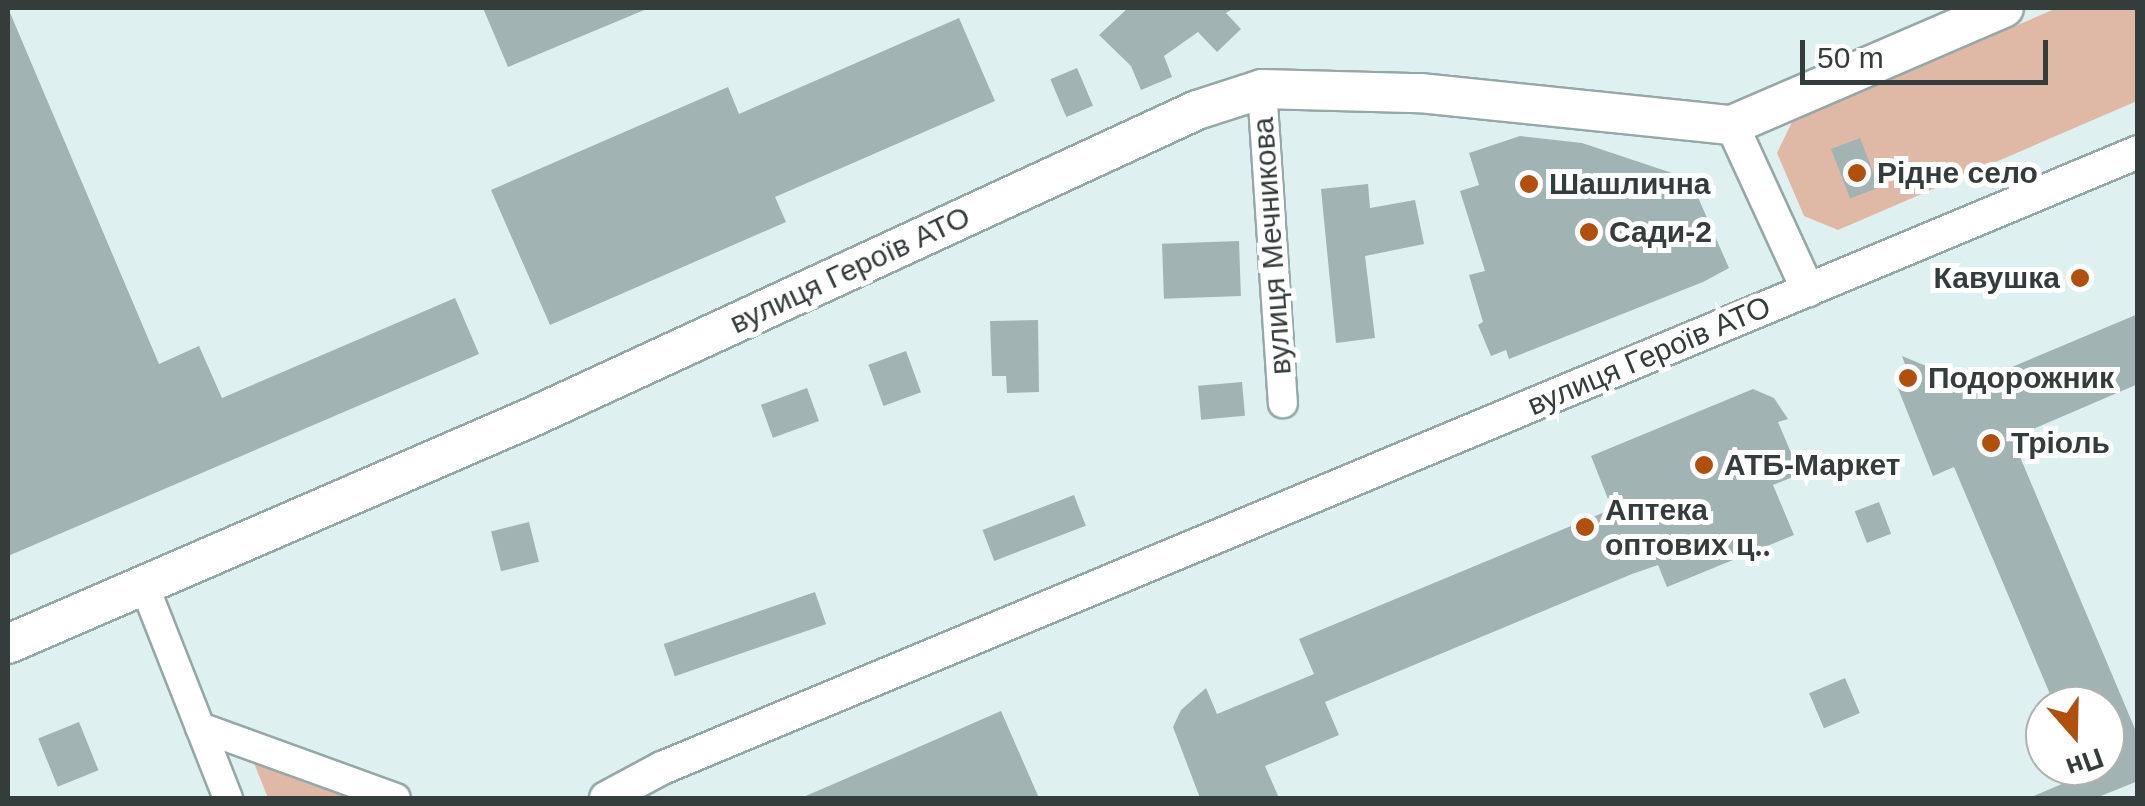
<!DOCTYPE html>
<html>
<head>
<meta charset="utf-8">
<style>
	body { margin:0 }
	#map { position:relative; width:2145px; height:806px; overflow:hidden; background:#def0f0; font-family:Helvetica,sans-serif }
	div>[style] { position:absolute }
	.green>* { inset:0; background:#dfb9a6 }
	.building>* { inset:0; background:#a2b3b3; transform-origin:0 0 }
	.roads { filter:drop-shadow(2px 0 #96a7a7) drop-shadow(-2px 0 #96a7a7) drop-shadow(0 2px #96a7a7) drop-shadow(0 -2px #96a7a7) }
	.minor>* { height:28px; margin:-14px; padding:0 14px; transform-origin:14px; border-radius:14px; background:#fff }
	.tertiary>* { height:32px; margin:-16px; padding:0 16px; transform-origin:16px; border-radius:16px; background:#fff }
	.secondary>* { height:38px; margin:-19px; padding:0 19px; transform-origin:19px; border-radius:19px; background:#fff }
	.dots>* { width:28px; height:28px; translate:-50% -50%; box-sizing:border-box; border:5px solid #fff; border-radius:50% }
	span { translate:-50% -50%; white-space:nowrap; text-align:center; line-height:1.15; -webkit-text-stroke:10px #fff; paint-order:stroke }
	.poi-label { font-size:30px; color:#353c3c; font-weight:700 }
	.left { translate:0 -50%; text-align:left }
	.right { translate:-100% -50%; text-align:right }
	.street-label { font-size:30px; color:#353c3c }
	.frame { position:absolute; inset:0; border:10px solid #353c3c; pointer-events:none }
	.north { position:absolute; left:2025px; top:686px; width:100px; height:100px; box-sizing:border-box; background:#fff; border:2px solid #aeb1b1; border-radius:50%; rotate:160deg; font-size:28px; font-weight:700; line-height:40px; text-align:center; color:#353c3c }
	.north::after { content:''; display:block; margin:auto; width:35px; height:45px; background:#b1500c; clip-path:polygon(50% 0,100% 100%,50% 72%,0 100%) }
	.scale { position:absolute; left:1800px; top:40px; width:248px; height:45px; box-sizing:border-box; border:5px solid #353c3c; border-top:0; padding-left:12px; font-size:30px; line-height:35px; white-space:nowrap; color:#353c3c; -webkit-text-stroke:8px #fff; paint-order:stroke }
</style>
</head>
<body>
<div id="map">
	<div class="green">
		<div style="clip-path:polygon(2057px 8px,2137px 8px,2137px 101px,1838px 230px,1804px 216px,1777px 153px,1792px 122px)"></div>
		<div style="clip-path:polygon(245px 741px,399px 798px,268px 798px)"></div>
	</div>
	<div class="building">
		<div style="clip-path:polygon(8px 8px,159px 364px,199px 346px,222px 398px,455px 298px,479px 354px,8px 556px)"></div>
		<div style="clip-path:polygon(483px 8px,649px 8px,508px 67px)"></div>
		<div style="clip-path:polygon(1128px 8px,1234px 8px,1226px 13px,1241px 29px,1217px 52px,1198px 32px,1164px 56px,1172px 77px,1141px 90px,1131px 66px,1099px 35px)"></div>
		<div style="clip-path:polygon(959px 18px,995px 101px,775px 197px,786px 222px,550px 325px,491px 190px,728px 87px,739px 114px)"></div>
		<div style="left:1077px;top:68px;width:41px;height:29px;rotate:67deg"></div>
		<div style="clip-path:polygon(1520px 136px,1582px 143px,1690px 179px,1729px 268px,1703px 282px,1509px 359px,1506px 350px,1491px 356px,1478px 325px,1483px 322px,1469px 275px,1485px 271px,1460px 191px,1479px 185px,1469px 153px)"></div>
		<div style="left:1860px;top:138px;width:53px;height:31px;rotate:69deg"></div>
		<div style="clip-path:polygon(1368px 184px,1370px 208px,1415px 200px,1424px 244px,1365px 256px,1375px 338px,1336px 343px,1321px 189px)"></div>
		<div style="left:1239px;top:241px;width:55px;height:77px;rotate:88deg"></div>
		<div style="clip-path:polygon(2138px 314px,2138px 384px,2012px 438px,2138px 736px,2138px 781px,2096px 798px,2029px 798px,2083px 775px,2080px 766px,2105px 766px,2105px 706px,2055px 706px,1954px 467px,1933px 476px,1895px 381px,1909px 375px,1902px 356px,1931px 368px,1955px 391px)"></div>
		<div style="clip-path:polygon(1038px 320px,1039px 392px,1007px 393px,1006px 376px,992px 376px,990px 321px)"></div>
		<div style="left:906px;top:351px;width:44px;height:40px;rotate:70deg"></div>
		<div style="left:1242px;top:382px;width:34px;height:44px;rotate:85deg"></div>
		<div style="left:807px;top:388px;width:35px;height:49px;rotate:70deg"></div>
		<div style="clip-path:polygon(1753px 389px,1774px 398px,1788px 419px,1778px 422px,1800px 474px,1773px 485px,1794px 535px,1667px 587px,1658px 565px,1632px 574px,1325px 702px,1339px 735px,1265px 766px,1279px 798px,1200px 798px,1173px 727px,1181px 710px,1206px 688px,1217px 714px,1314px 674px,1299px 639px,1612px 509px,1591px 456px)"></div>
		<div style="left:1074px;top:495px;width:33px;height:98px;rotate:69deg"></div>
		<div style="left:1879px;top:502px;width:34px;height:26px;rotate:69deg"></div>
		<div style="left:529px;top:522px;width:41px;height:39px;rotate:76deg"></div>
		<div style="left:815px;top:592px;width:34px;height:160px;rotate:71deg"></div>
		<div style="left:1845px;top:678px;width:38px;height:39px;rotate:67deg"></div>
		<div style="clip-path:polygon(1001px 711px,1039px 798px,801px 798px,905px 753px)"></div>
		<div style="left:79px;top:722px;width:52px;height:44px;rotate:68deg"></div>
	</div>
	<div class="roads">
		<div class="minor">
			<div style="left:1262px;top:89px;width:315px;rotate:86.2deg"></div>
			<div style="left:144px;top:585px;width:229px;rotate:68.5deg"></div>
			<div style="left:200px;top:727px;width:208px;rotate:19.9deg"></div>
		</div>
		<div class="tertiary">
			<div style="left:1732px;top:125px;width:182px;rotate:65.3deg"></div>
			<div style="left:606px;top:798px;width:64px;rotate:-28.2deg"></div>
			<div style="left:662px;top:768px;width:1599px;rotate:-22.65deg"></div>
		</div>
		<div class="secondary">
			<div style="left:8px;top:644px;width:571px;rotate:-23.42deg"></div>
			<div style="left:532px;top:417px;width:732px;rotate:-24.78deg"></div>
			<div style="left:1197px;top:110px;width:68px;rotate:-17.9deg"></div>
			<div style="left:1262px;top:89px;width:158px;rotate:1.5deg"></div>
			<div style="left:1420px;top:93px;width:314px;rotate:5.9deg"></div>
			<div style="left:1732px;top:125px;width:296px;rotate:-23.3deg"></div>
		</div>
	</div>
	<div class="dots">
		<div style="left:1857px;top:173px;background:#b1500c"></div>
		<div style="left:1529px;top:184px;background:#b1500c"></div>
		<div style="left:1589px;top:232px;background:#b1500c"></div>
		<div style="left:2080px;top:278px;background:#b1500c"></div>
		<div style="left:1908px;top:378px;background:#b1500c"></div>
		<div style="left:1991px;top:443px;background:#b1500c"></div>
		<div style="left:1704px;top:465px;background:#b1500c"></div>
		<div style="left:1585px;top:527px;background:#b1500c"></div>
	</div>
	<div class="poi-label">
		<span class="left" style="left:1877px;top:173px">Рідне село</span>
		<span class="left" style="left:1549px;top:184px">Шашлична</span>
		<span class="left" style="left:1609px;top:232px">Сади-2</span>
		<span class="right" style="left:2060px;top:278px">Кавушка</span>
		<span class="left" style="left:1928px;top:378px">Подорожник</span>
		<span class="left" style="left:2011px;top:443px">Тріоль</span>
		<span class="left" style="left:1724px;top:465px">АТБ-Маркет</span>
		<span class="left" style="left:1605px;top:527px">Аптека<br>оптових ц‥</span>
	</div>
	<div class="street-label">
		<span style="left:1272px;top:246px;rotate:-94deg">вулиця Мечникова</span>
		<span style="left:850px;top:270px;rotate:-25deg">вулиця Героїв АТО</span>
		<span style="left:1649px;top:356px;rotate:-23deg">вулиця Героїв АТО</span>
	</div>
	<div class="frame"></div>
	<div class="north">Пн</div>
	<div class="scale">50 m</div>
</div>
</body>
</html>
